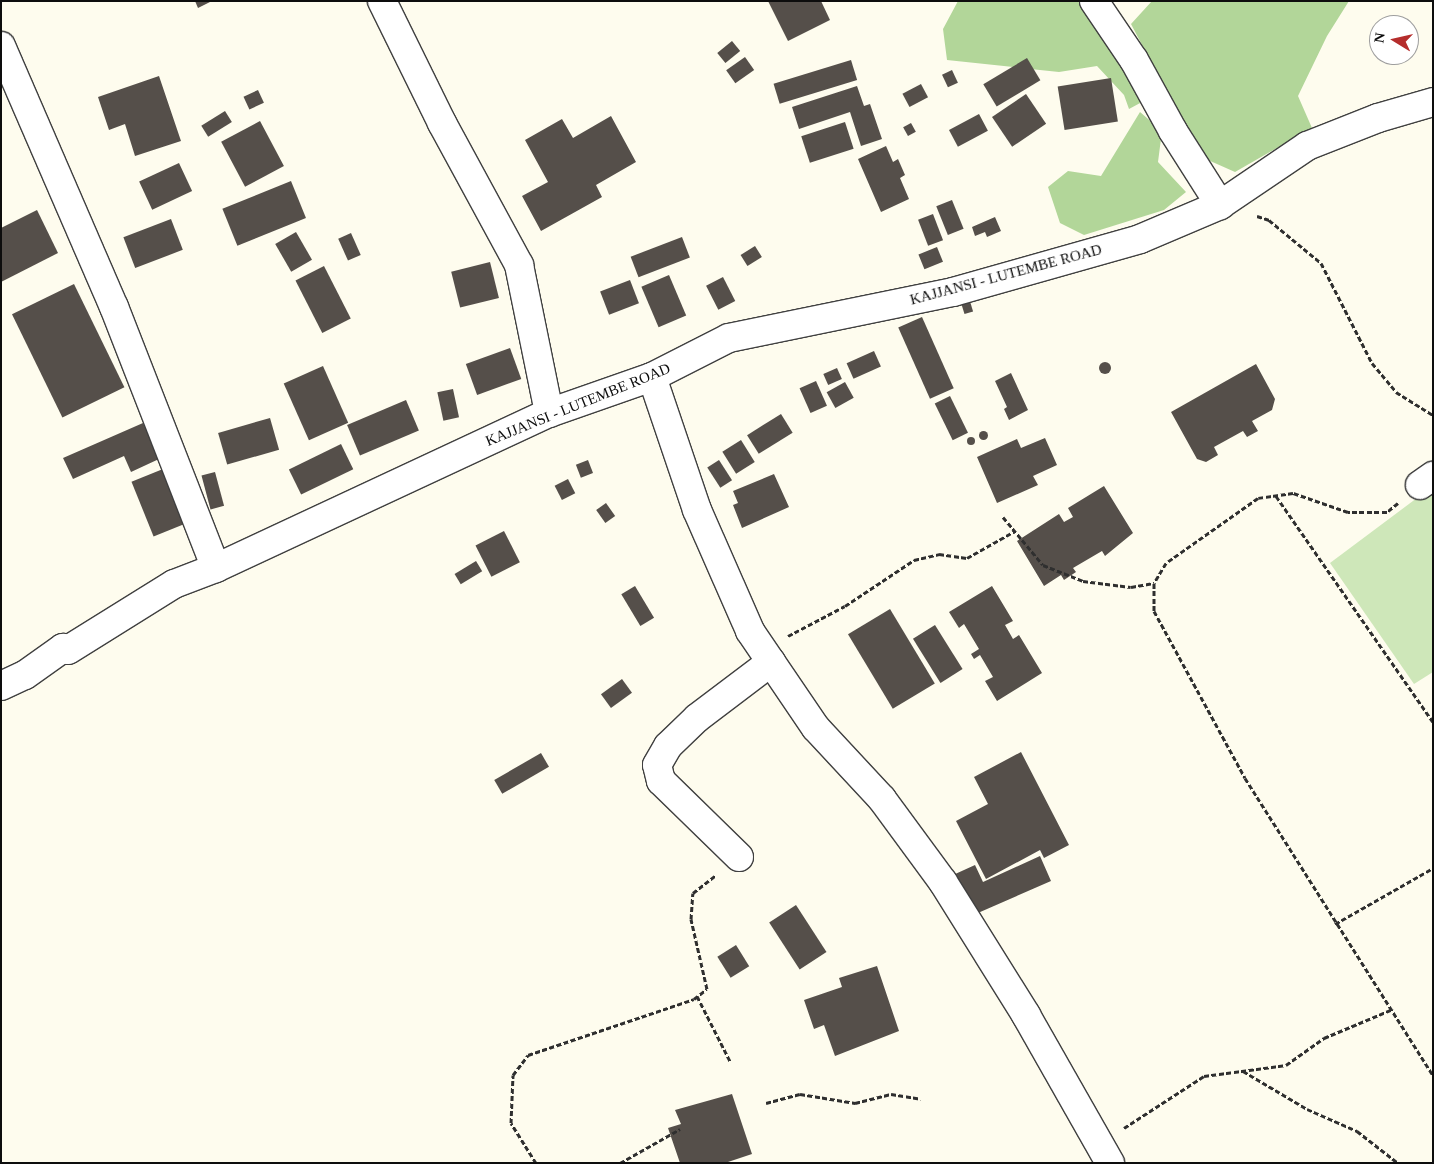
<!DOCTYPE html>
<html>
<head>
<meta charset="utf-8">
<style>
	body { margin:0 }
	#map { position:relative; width:1434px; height:1164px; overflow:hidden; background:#fefcee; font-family:"Times New Roman",serif }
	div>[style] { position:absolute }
	.green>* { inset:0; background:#cee7b9 }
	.forest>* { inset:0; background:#b2d699 }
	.building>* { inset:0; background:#554f4a; transform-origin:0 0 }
	.round { border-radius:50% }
	.path>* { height:3px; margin-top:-1.5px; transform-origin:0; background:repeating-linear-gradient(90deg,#2f2f2f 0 5px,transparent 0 7.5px) }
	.roads { filter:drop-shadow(1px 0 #404040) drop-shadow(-1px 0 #404040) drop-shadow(0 1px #404040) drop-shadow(0 -1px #404040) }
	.minor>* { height:28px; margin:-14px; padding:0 14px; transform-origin:14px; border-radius:14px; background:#fff }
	span { translate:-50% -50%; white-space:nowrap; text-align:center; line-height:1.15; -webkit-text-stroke:5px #fff; paint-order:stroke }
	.street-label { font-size:15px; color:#0d0d0d }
	.frame { position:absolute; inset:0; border:2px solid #0d0d0d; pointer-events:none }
	.north { position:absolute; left:1369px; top:15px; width:50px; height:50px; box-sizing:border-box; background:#fff; border:1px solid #9e9e9e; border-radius:50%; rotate:279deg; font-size:14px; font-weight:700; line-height:20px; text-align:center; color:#0d0d0d }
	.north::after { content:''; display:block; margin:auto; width:18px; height:22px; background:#b52d2c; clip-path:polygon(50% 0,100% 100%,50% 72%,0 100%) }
</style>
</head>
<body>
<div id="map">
	<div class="green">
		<div style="clip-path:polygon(1433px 486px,1433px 672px,1414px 684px,1330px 563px)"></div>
	</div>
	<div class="forest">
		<div style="clip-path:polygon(958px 1px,1078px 1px,1134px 77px,1142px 102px,1129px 109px,1124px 95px,1097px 66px,1059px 72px,947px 60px,943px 29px)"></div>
		<div style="clip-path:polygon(1152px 1px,1349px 1px,1327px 36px,1298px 96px,1312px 128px,1235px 172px,1208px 160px,1184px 125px,1131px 24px)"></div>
		<div style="clip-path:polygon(1140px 112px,1162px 131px,1158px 162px,1186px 192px,1164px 210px,1084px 235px,1060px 223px,1048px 187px,1068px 171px,1101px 176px)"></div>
	</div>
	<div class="building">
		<div style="clip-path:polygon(195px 1px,212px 1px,198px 8px)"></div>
		<div style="clip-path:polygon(768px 1px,821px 1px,830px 20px,788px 41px)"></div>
		<div style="left:732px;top:41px;width:13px;height:19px;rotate:51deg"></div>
		<div style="left:745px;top:57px;width:16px;height:23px;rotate:55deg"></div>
		<div style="left:1027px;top:58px;width:26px;height:51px;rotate:59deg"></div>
		<div style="left:851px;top:60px;width:21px;height:81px;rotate:73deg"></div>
		<div style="left:952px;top:70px;width:14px;height:11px;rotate:65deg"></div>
		<div style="clip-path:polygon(159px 76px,181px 141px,135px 156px,125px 124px,109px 130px,98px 97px)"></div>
		<div style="left:1111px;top:78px;width:44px;height:54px;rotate:81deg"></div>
		<div style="left:921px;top:84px;width:15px;height:21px;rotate:62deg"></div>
		<div style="clip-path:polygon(857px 86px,864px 106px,870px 104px,882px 139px,861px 146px,850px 112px,799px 129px,792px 107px)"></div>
		<div style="left:258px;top:90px;width:14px;height:16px;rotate:65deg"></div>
		<div style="left:1026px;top:94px;width:36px;height:41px;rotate:56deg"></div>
		<div style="left:225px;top:111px;width:13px;height:28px;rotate:58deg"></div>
		<div style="left:979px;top:114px;width:19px;height:34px;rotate:62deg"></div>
		<div style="clip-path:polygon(611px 116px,636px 162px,596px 185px,602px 197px,541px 231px,522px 196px,548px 182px,525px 140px,562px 119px,573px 138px)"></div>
		<div style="left:260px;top:121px;width:51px;height:44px;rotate:62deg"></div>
		<div style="left:845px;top:122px;width:28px;height:46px;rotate:72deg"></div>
		<div style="left:911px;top:123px;width:10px;height:9px;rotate:61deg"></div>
		<div style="clip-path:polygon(886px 146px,893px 162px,898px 159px,905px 175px,900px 178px,909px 199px,881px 212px,858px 159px)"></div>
		<div style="left:179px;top:163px;width:31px;height:44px;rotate:65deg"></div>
		<div style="left:291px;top:181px;width:40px;height:74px;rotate:68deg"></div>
		<div style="left:952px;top:200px;width:31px;height:17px;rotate:68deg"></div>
		<div style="clip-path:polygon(37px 210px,58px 253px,1px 282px,1px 228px)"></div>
		<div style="left:933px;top:214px;width:28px;height:16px;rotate:69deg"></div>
		<div style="clip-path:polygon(995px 217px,1001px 231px,987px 237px,985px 232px,975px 236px,972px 227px)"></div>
		<div style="left:171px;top:219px;width:33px;height:51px;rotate:69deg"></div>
		<div style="left:296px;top:232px;width:32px;height:24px;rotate:60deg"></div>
		<div style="left:351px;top:233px;width:24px;height:14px;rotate:66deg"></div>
		<div style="left:682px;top:237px;width:22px;height:55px;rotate:69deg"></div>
		<div style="left:755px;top:246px;width:13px;height:17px;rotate:58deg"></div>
		<div style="left:937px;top:247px;width:16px;height:20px;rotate:68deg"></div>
		<div style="left:490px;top:262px;width:37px;height:40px;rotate:76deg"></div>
		<div style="left:324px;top:266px;width:59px;height:32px;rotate:63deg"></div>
		<div style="left:669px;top:275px;width:44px;height:30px;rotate:67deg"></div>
		<div style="left:723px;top:277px;width:27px;height:19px;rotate:63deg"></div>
		<div style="left:630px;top:280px;width:25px;height:32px;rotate:69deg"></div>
		<div style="left:74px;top:284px;width:115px;height:69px;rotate:64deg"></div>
		<div style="left:969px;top:298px;width:14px;height:9px;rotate:73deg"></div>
		<div style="left:922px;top:317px;width:78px;height:26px;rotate:66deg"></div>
		<div style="left:510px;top:348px;width:33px;height:47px;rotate:70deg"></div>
		<div style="left:874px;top:351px;width:17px;height:30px;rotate:66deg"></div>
		<div class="round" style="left:1099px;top:362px;width:12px;height:12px"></div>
		<div style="clip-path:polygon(1256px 364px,1275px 399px,1272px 410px,1252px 421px,1258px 431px,1247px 437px,1243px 431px,1214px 447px,1218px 455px,1206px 462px,1197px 459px,1171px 412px)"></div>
		<div style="left:323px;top:366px;width:62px;height:43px;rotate:66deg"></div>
		<div style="left:837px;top:368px;width:12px;height:15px;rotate:66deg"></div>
		<div style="clip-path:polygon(1011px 373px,1028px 410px,1009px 420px,1004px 409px,1007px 407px,995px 381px)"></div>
		<div style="left:816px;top:381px;width:27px;height:18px;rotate:66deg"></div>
		<div style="left:845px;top:382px;width:18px;height:21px;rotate:61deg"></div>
		<div style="left:453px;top:389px;width:29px;height:16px;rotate:78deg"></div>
		<div style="left:950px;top:396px;width:41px;height:17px;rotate:64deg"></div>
		<div style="left:406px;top:400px;width:33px;height:64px;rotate:67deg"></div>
		<div style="left:781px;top:414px;width:22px;height:40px;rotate:58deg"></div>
		<div style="left:270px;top:418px;width:33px;height:54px;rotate:74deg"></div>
		<div style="clip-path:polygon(143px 423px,159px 459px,131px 472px,124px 456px,73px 479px,63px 458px)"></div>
		<div class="round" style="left:978.5px;top:430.5px;width:9px;height:9px"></div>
		<div class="round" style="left:967px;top:437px;width:8px;height:8px"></div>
		<div style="clip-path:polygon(1045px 438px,1057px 465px,1033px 476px,1038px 485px,997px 503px,977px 457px,1017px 439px,1021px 448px)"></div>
		<div style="left:741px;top:440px;width:26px;height:22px;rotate:58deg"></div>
		<div style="left:341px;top:444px;width:28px;height:58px;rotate:64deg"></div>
		<div style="left:588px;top:460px;width:14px;height:13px;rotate:69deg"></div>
		<div style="left:719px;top:460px;width:24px;height:14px;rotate:57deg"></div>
		<div style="left:163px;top:469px;width:59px;height:34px;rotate:68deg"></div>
		<div style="left:215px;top:472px;width:35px;height:14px;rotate:75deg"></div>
		<div style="clip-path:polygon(774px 474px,789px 507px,742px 528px,733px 505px,738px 503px,733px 491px)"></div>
		<div style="left:568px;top:479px;width:16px;height:15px;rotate:63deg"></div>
		<div style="clip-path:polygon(1104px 486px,1133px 533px,1105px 556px,1102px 551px,1073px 568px,1076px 572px,1064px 580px,1061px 575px,1044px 586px,1017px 541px,1059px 514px,1064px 522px,1073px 517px,1068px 508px)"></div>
		<div style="left:606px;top:503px;width:16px;height:12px;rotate:55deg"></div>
		<div style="left:504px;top:531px;width:35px;height:32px;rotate:63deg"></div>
		<div style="left:476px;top:561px;width:12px;height:25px;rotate:59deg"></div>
		<div style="left:635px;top:586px;width:37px;height:16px;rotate:59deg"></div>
		<div style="clip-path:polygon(992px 586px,1013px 621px,1005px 625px,1013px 639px,1019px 635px,1042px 673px,997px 701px,985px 681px,993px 677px,980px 655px,974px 659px,971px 654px,979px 649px,964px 624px,959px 628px,949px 612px)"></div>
		<div style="left:890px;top:609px;width:87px;height:49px;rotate:59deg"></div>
		<div style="left:935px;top:625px;width:52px;height:26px;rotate:58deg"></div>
		<div style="left:622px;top:679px;width:17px;height:26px;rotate:54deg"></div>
		<div style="clip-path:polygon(1021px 752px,1069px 845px,1044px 858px,1040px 850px,986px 879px,956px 821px,988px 804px,974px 777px)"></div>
		<div style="left:541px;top:753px;width:16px;height:54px;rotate:60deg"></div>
		<div style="clip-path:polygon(1040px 856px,1051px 881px,971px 916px,953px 875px,975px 865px,983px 882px)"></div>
		<div style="left:796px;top:905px;width:56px;height:32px;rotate:57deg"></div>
		<div style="left:736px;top:945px;width:25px;height:22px;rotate:58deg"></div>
		<div style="clip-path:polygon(877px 966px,899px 1031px,835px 1056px,824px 1025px,814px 1029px,804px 1000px,842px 987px,839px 978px)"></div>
		<div style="clip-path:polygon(732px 1094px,752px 1154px,725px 1163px,680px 1163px,668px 1128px,681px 1124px,675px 1110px)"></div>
	</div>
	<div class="path">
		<div style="left:1257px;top:216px;width:13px;rotate:18deg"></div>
		<div style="left:1269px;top:220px;width:67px;rotate:39.6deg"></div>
		<div style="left:1321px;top:263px;width:112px;rotate:63deg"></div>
		<div style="left:1372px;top:363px;width:38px;rotate:50deg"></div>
		<div style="left:1396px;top:392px;width:44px;rotate:31.9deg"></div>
		<div style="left:1276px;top:496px;width:275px;rotate:55.2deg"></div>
		<div style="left:1398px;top:503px;width:14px;rotate:141deg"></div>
		<div style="left:1387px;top:512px;width:39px;rotate:180deg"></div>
		<div style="left:1348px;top:512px;width:58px;rotate:-160.9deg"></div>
		<div style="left:1293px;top:493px;width:35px;rotate:172deg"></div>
		<div style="left:1258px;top:498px;width:113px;rotate:144.8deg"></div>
		<div style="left:1166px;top:563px;width:23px;rotate:121deg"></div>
		<div style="left:1154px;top:583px;width:28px;rotate:90deg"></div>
		<div style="left:1154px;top:611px;width:190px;rotate:61.4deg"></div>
		<div style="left:1245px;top:778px;width:352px;rotate:57.7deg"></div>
		<div style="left:1003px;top:517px;width:62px;rotate:50.2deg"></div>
		<div style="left:1043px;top:565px;width:43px;rotate:21.8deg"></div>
		<div style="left:1083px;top:581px;width:48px;rotate:7.1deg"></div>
		<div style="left:1131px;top:587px;width:23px;rotate:-10deg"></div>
		<div style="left:788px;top:636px;width:64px;rotate:-27.8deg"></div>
		<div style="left:845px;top:606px;width:83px;rotate:-33.7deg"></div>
		<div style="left:914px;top:560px;width:26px;rotate:-13deg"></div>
		<div style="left:939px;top:554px;width:28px;rotate:8deg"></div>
		<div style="left:967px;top:558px;width:55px;rotate:-29.4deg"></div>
		<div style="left:1335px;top:924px;width:113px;rotate:-29.7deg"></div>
		<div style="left:697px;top:996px;width:73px;rotate:63.1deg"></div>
		<div style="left:1243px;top:1071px;width:74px;rotate:30.7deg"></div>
		<div style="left:1307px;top:1109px;width:55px;rotate:23.7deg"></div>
		<div style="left:1357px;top:1131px;width:52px;rotate:38deg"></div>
		<div style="left:766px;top:1103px;width:35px;rotate:-15deg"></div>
		<div style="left:800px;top:1094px;width:56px;rotate:9.3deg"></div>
		<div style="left:855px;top:1103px;width:37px;rotate:-14deg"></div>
		<div style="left:891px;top:1094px;width:30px;rotate:9deg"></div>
		<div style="left:1124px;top:1128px;width:95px;rotate:-33deg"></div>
		<div style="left:1204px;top:1076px;width:83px;rotate:-7.6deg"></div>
		<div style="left:1286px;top:1065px;width:47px;rotate:-35.4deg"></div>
		<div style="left:1324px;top:1038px;width:75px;rotate:-22.8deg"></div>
		<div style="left:536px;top:1163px;width:47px;rotate:-122deg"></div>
		<div style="left:511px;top:1123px;width:48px;rotate:-87.6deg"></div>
		<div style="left:513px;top:1075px;width:25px;rotate:-53deg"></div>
		<div style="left:528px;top:1055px;width:175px;rotate:-18.6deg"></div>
		<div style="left:694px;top:999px;width:16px;rotate:-38deg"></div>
		<div style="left:707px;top:989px;width:72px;rotate:-102.9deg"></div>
		<div style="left:691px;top:919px;width:26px;rotate:-86deg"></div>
		<div style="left:693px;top:893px;width:29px;rotate:-38deg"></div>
		<div style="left:620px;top:1163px;width:69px;rotate:-29.5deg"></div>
	</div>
	<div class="roads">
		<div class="minor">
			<div style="left:382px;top:1px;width:136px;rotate:63.8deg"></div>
			<div style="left:442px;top:123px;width:162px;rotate:61.5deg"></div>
			<div style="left:519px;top:265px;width:151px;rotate:78.5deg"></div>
			<div style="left:1094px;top:1px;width:71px;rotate:55.9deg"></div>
			<div style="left:1134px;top:60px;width:81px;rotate:61.2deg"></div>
			<div style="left:1173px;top:131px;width:88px;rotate:57.6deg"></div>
			<div style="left:1px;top:46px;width:284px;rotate:66.6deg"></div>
			<div style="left:114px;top:307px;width:280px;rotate:68.7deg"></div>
			<div style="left:652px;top:377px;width:140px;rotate:71.3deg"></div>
			<div style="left:697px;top:510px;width:132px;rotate:66.3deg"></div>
			<div style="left:750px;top:631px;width:117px;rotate:55.8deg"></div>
			<div style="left:816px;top:728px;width:97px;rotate:47.1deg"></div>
			<div style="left:882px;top:799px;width:103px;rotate:53.7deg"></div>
			<div style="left:943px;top:882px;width:157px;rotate:58deg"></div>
			<div style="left:1026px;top:1015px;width:170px;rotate:60.4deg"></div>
			<div style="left:1420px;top:485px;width:16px;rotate:-35deg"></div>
			<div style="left:1px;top:686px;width:26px;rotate:-25deg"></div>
			<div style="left:25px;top:675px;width:47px;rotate:-35.4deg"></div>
			<div style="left:63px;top:648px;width:5px;rotate:22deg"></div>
			<div style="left:68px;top:650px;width:125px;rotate:-31.9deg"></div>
			<div style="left:174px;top:584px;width:45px;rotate:-20.9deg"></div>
			<div style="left:216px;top:568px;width:367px;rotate:-25deg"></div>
			<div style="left:549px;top:413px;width:109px;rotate:-19.3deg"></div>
			<div style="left:652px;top:377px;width:86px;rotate:-26.9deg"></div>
			<div style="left:729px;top:338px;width:229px;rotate:-11.6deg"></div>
			<div style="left:953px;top:292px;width:194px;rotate:-15.8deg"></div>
			<div style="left:1140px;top:239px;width:87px;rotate:-23deg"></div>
			<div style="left:1220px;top:205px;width:105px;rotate:-34.1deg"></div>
			<div style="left:1307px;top:146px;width:76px;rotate:-21.5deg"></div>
			<div style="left:1378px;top:118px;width:57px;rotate:-16.2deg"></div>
			<div style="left:739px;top:857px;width:109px;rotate:-135.7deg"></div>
			<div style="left:661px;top:781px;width:16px;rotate:-104deg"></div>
			<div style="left:657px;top:765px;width:22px;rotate:-60deg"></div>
			<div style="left:668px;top:746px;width:40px;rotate:-44deg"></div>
			<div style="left:697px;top:718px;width:93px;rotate:-37.1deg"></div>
		</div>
	</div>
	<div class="street-label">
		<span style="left:1006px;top:275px;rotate:-15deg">KAJJANSI - LUTEMBE ROAD</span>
		<span style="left:578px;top:405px;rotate:-22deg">KAJJANSI - LUTEMBE ROAD</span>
	</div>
	<div class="frame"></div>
	<div class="north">N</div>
</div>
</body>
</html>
